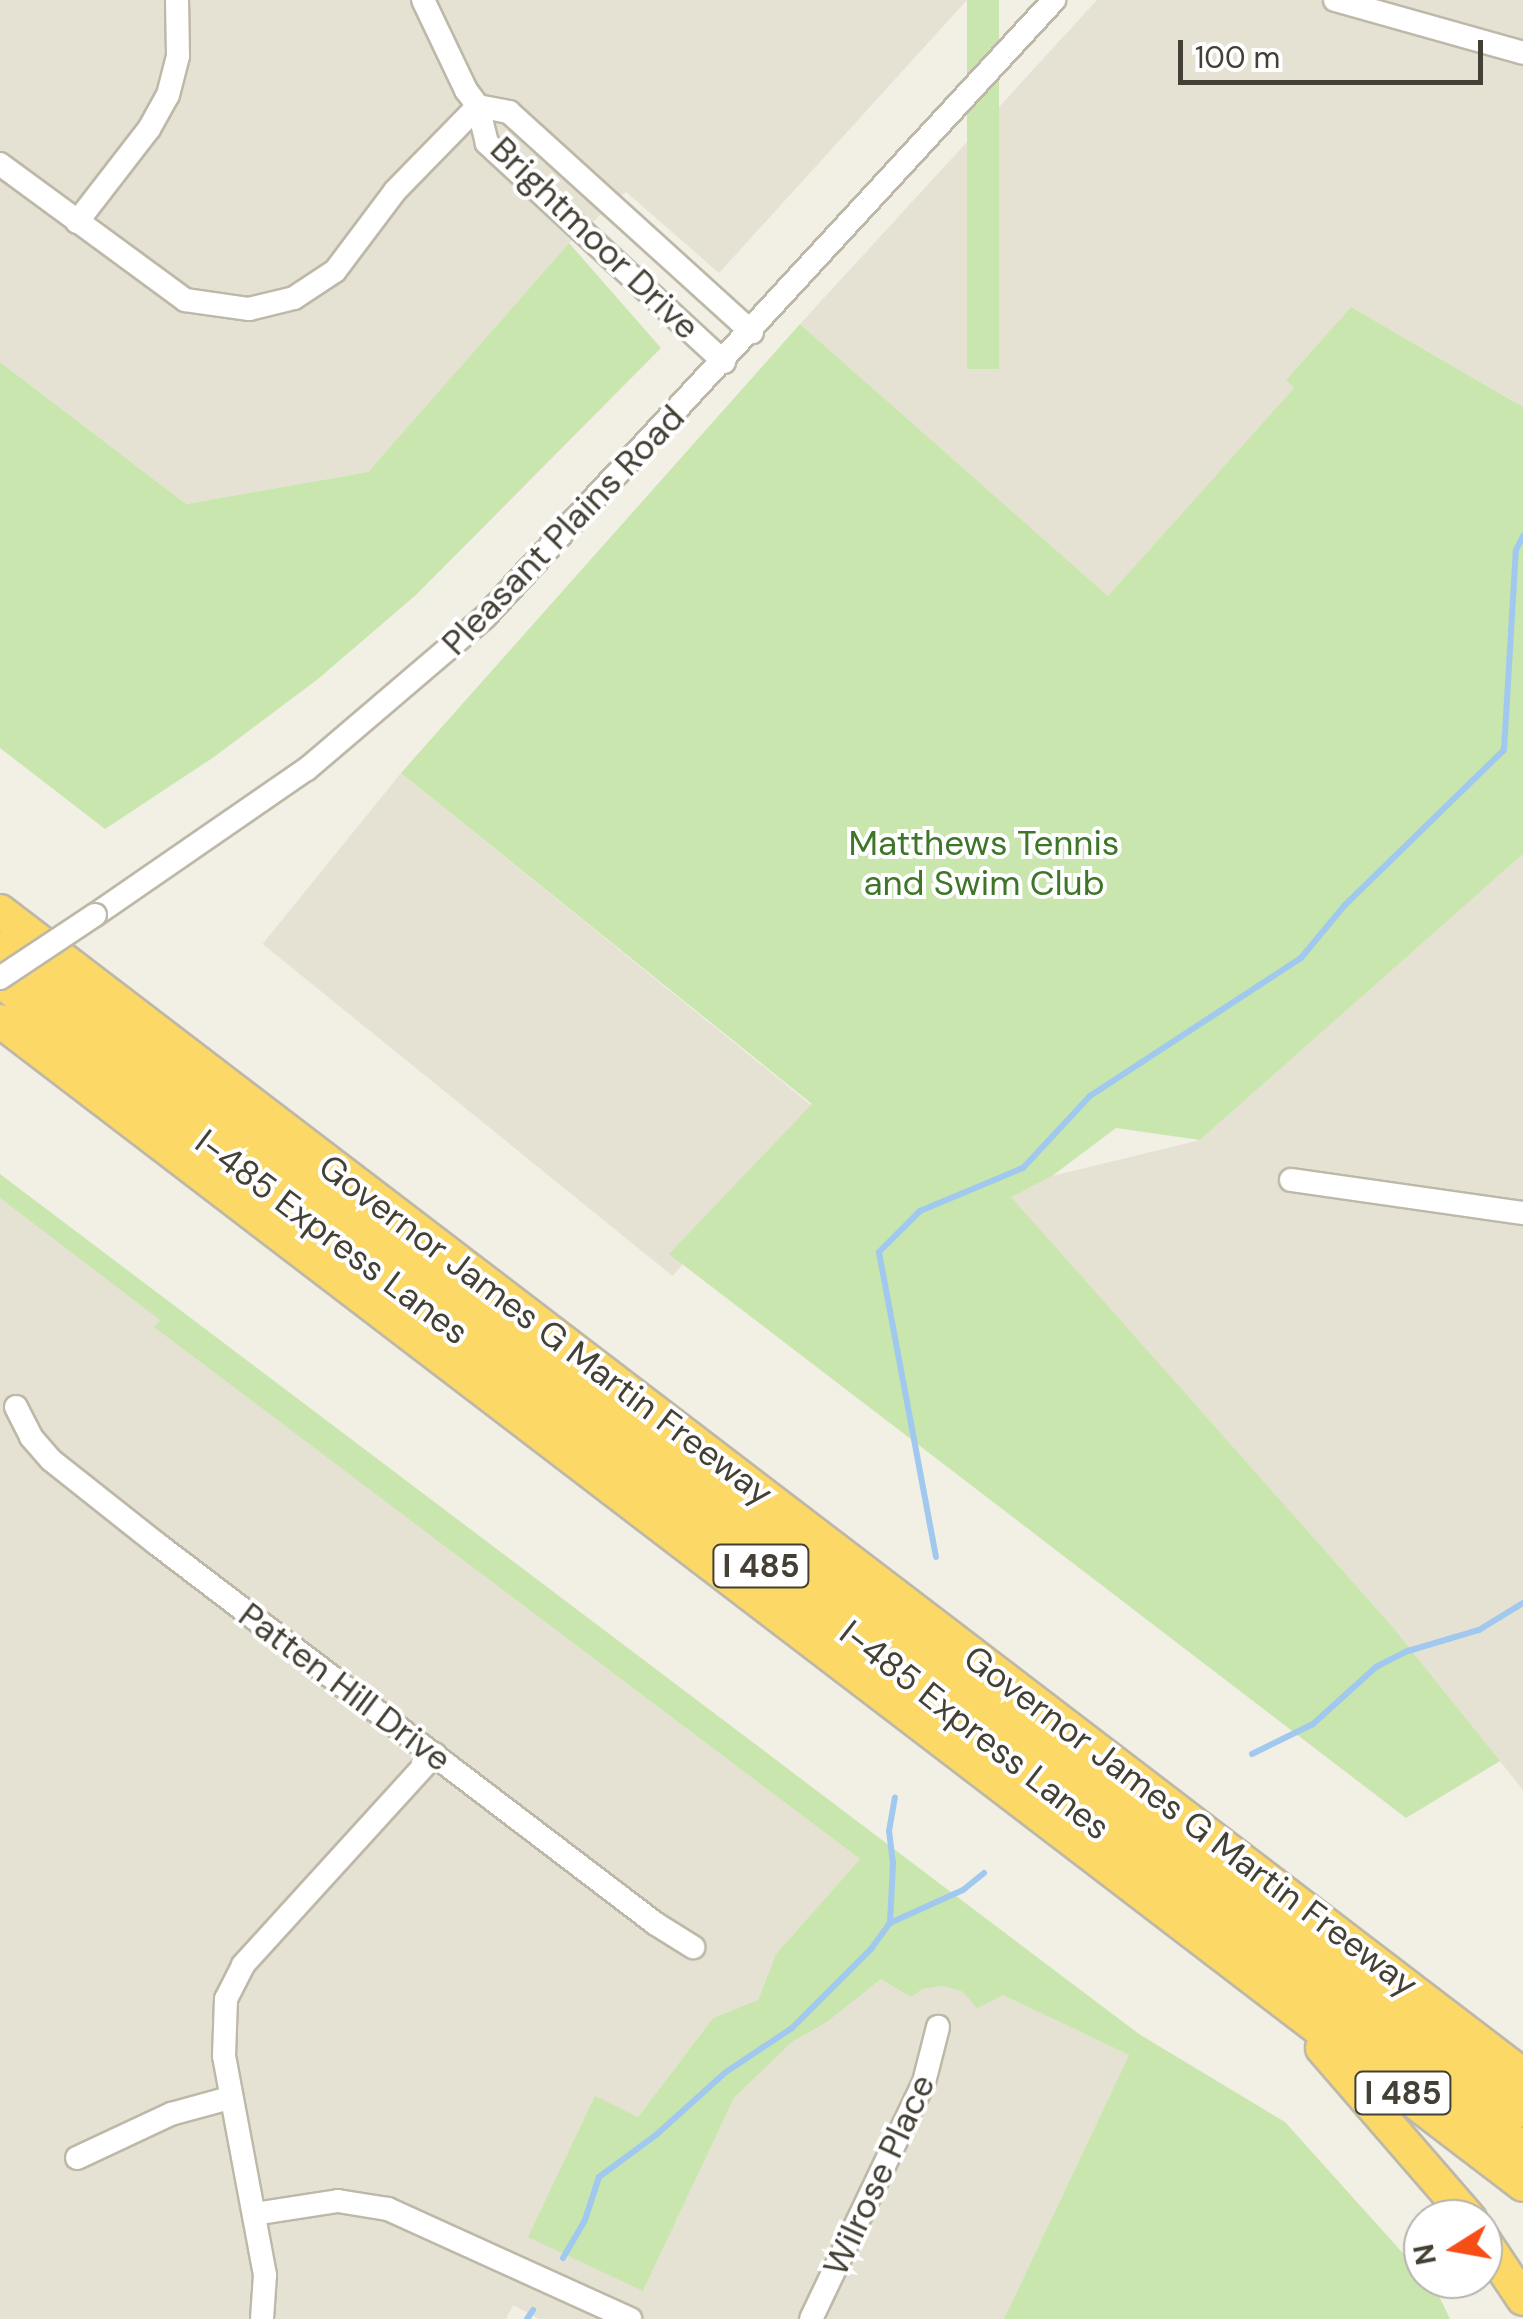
<!DOCTYPE html>
<html>
<head>
<meta charset="utf-8">
<style>
	body { margin:0 }
	#map { position:relative; width:1523px; height:2319px; overflow:hidden; background:#f2f0e5; font-family:"DM Sans",sans-serif }
	div>[style] { position:absolute }
	.residential>* { inset:0; background:#e6e2d3; transform-origin:0 0 }
	.green>* { inset:0; background:#c8e6ae; transform-origin:0 0 }
	.stream>* { height:6px; margin:-3px; padding:0 3px; transform-origin:3px; border-radius:3px; background:#a1c8ef }
	.roads { filter:drop-shadow(2px 0 #beb8a8) drop-shadow(-2px 0 #beb8a8) drop-shadow(0 2px #beb8a8) drop-shadow(0 -2px #beb8a8) }
	.minor>* { height:22px; margin:-11px; padding:0 11px; transform-origin:11px; border-radius:11px; background:#fff }
	.highway>* { height:32px; margin:-16px; padding:0 16px; transform-origin:16px; border-radius:16px; background:#fcd867 }
	.bridges { filter:drop-shadow(2px 0 #beb8a8) drop-shadow(-2px 0 #beb8a8) drop-shadow(0 2px #beb8a8) drop-shadow(0 -2px #beb8a8) }
	.minor-bridge>* { height:22px; margin:-11px; padding:0 11px; transform-origin:11px; border-radius:11px; background:#fff }
	span { translate:-50% -50%; white-space:nowrap; text-align:center; line-height:1.15; -webkit-text-stroke:8px #fff; paint-order:stroke }
	.shield-label span { padding:2px 8px; background:#fff; border:2px solid; border-radius:8px; -webkit-text-stroke-width:0 }
	.shield-label { font-size:32px; color:#454035; font-weight:700 }
	.street-label { font-size:35px; color:#454035 }
	.park-label { font-size:35px; color:#3f7529 }
	.north { position:absolute; left:1403px; top:2199px; width:100px; height:100px; box-sizing:border-box; background:#fff; border:2px solid #b5b3ae; border-radius:50%; rotate:259deg; font-size:28px; font-weight:700; line-height:40px; text-align:center; color:#454035 }
	.north::after { content:''; display:block; margin:auto; width:35px; height:45px; background:#f74e17; clip-path:polygon(50% 0,100% 100%,50% 72%,0 100%) }
	.scale { position:absolute; left:1178px; top:40px; width:305px; height:45px; box-sizing:border-box; border:5px solid #454035; border-top:0; padding-left:12px; font-size:30px; line-height:35px; white-space:nowrap; color:#454035; -webkit-text-stroke:8px #fff; paint-order:stroke }
</style>
</head>
<body>
<div id="map">
	<div class="residential">
		<div style="clip-path:polygon(0 0,967px 0,719px 273px,626px 192px,569px 243px,368px 472px,186px 504px,0 362px)"></div>
		<div style="clip-path:polygon(1097px 0,1523px 0,1523px 407px,1351px 307px,1286px 380px,1294px 388px,1108px 596px,800px 324px)"></div>
		<div style="left:401px;top:773px;width:528px;height:220px;rotate:39deg"></div>
		<div style="clip-path:polygon(1523px 854px,1523px 1790px,1391px 1625px,1010px 1197px,1052px 1176px,1200px 1140px)"></div>
		<div style="clip-path:polygon(0 1198px,161px 1320px,155px 1327px,860px 1859px,776px 1954px,758px 2000px,713px 2018px,638px 2117px,594px 2097px,643px 2291px,734px 2098px,792px 2042px,827px 2022px,881px 1979px,922px 1989px,943px 1986px,963px 1992px,1003px 1995px,1129px 2055px,1004px 2319px,539px 2319px,513px 2305px,506px 2319px,0 2319px)"></div>
	</div>
	<div class="green">
		<div style="left:967px;top:0;width:32px;height:369px"></div>
		<div style="clip-path:polygon(569px 243px,661px 348px,417px 594px,318px 679px,214px 757px,105px 829px,0 748px,0 362px,186px 504px,368px 472px)"></div>
		<div style="clip-path:polygon(1351px 307px,1523px 407px,1523px 854px,1200px 1140px,1116px 1128px,1052px 1176px,1011px 1197px,1391px 1625px,1500px 1761px,1406px 1818px,669px 1254px,812px 1104px,401px 773px,800px 324px,1108px 596px,1294px 388px,1286px 380px)"></div>
		<div style="clip-path:polygon(0 1174px,1139px 2034px,1285px 2122px,1436px 2290px,1450px 2319px,1004px 2319px,1129px 2055px,1003px 1995px,977px 2008px,963px 1992px,943px 1986px,922px 1989px,911px 1997px,881px 1979px,827px 2022px,792px 2042px,734px 2098px,643px 2291px,528px 2237px,595px 2096px,638px 2117px,713px 2018px,758px 2000px,776px 1954px,860px 1859px,154px 1327px,160px 1320px,0 1198px)"></div>
	</div>
	<div class="stream">
		<div style="left:936px;top:1557px;width:310px;rotate:-100.6deg"></div>
		<div style="left:879px;top:1252px;width:58px;rotate:-45deg"></div>
		<div style="left:920px;top:1211px;width:112px;rotate:-22.7deg"></div>
		<div style="left:1023px;top:1168px;width:98px;rotate:-47.1deg"></div>
		<div style="left:1090px;top:1096px;width:252px;rotate:-33.2deg"></div>
		<div style="left:1301px;top:958px;width:67px;rotate:-50.4deg"></div>
		<div style="left:1344px;top:906px;width:223px;rotate:-44.3deg"></div>
		<div style="left:1504px;top:750px;width:200px;rotate:-86.6deg"></div>
		<div style="left:1516px;top:550px;width:16px;rotate:-63deg"></div>
		<div style="left:1252px;top:1754px;width:68px;rotate:-26.2deg"></div>
		<div style="left:1313px;top:1724px;width:85px;rotate:-42.1deg"></div>
		<div style="left:1376px;top:1667px;width:36px;rotate:-27deg"></div>
		<div style="left:1408px;top:1651px;width:74px;rotate:-16.5deg"></div>
		<div style="left:1479px;top:1630px;width:52px;rotate:-31.5deg"></div>
		<div style="left:890px;top:1923px;width:60px;rotate:-87.1deg"></div>
		<div style="left:893px;top:1863px;width:32px;rotate:-97deg"></div>
		<div style="left:889px;top:1831px;width:34px;rotate:-80deg"></div>
		<div style="left:563px;top:2258px;width:44px;rotate:-59.9deg"></div>
		<div style="left:585px;top:2220px;width:45px;rotate:-72deg"></div>
		<div style="left:599px;top:2177px;width:71px;rotate:-36.4deg"></div>
		<div style="left:656px;top:2135px;width:94px;rotate:-42deg"></div>
		<div style="left:726px;top:2072px;width:79px;rotate:-33.7deg"></div>
		<div style="left:792px;top:2028px;width:112px;rotate:-45deg"></div>
		<div style="left:871px;top:1949px;width:32px;rotate:-54deg"></div>
		<div style="left:890px;top:1923px;width:80px;rotate:-24.3deg"></div>
		<div style="left:963px;top:1890px;width:27px;rotate:-39deg"></div>
		<div style="left:527px;top:2319px;width:11px;rotate:-56deg"></div>
	</div>
	<div class="roads">
		<div class="minor">
			<div style="left:1335px;top:0;width:195px;rotate:15.7deg"></div>
			<div style="left:0;top:164px;width:230px;rotate:36.3deg"></div>
			<div style="left:185px;top:300px;width:65px;rotate:8deg"></div>
			<div style="left:249px;top:309px;width:46px;rotate:-13.7deg"></div>
			<div style="left:294px;top:298px;width:49px;rotate:-33.4deg"></div>
			<div style="left:335px;top:271px;width:100px;rotate:-53.1deg"></div>
			<div style="left:395px;top:191px;width:119px;rotate:-45.7deg"></div>
			<div style="left:478px;top:106px;width:20px;rotate:-127deg"></div>
			<div style="left:466px;top:90px;width:100px;rotate:-115.5deg"></div>
			<div style="left:77px;top:222px;width:118px;rotate:-52.3deg"></div>
			<div style="left:149px;top:129px;width:39px;rotate:-61deg"></div>
			<div style="left:168px;top:95px;width:40px;rotate:-75.6deg"></div>
			<div style="left:178px;top:56px;width:56px;rotate:-91deg"></div>
			<div style="left:724px;top:362px;width:323px;rotate:-137.3deg"></div>
			<div style="left:487px;top:143px;width:38px;rotate:-104deg"></div>
			<div style="left:478px;top:106px;width:32px;rotate:11deg"></div>
			<div style="left:509px;top:112px;width:328px;rotate:42.2deg"></div>
			<div style="left:95px;top:915px;width:257px;rotate:-34.6deg"></div>
			<div style="left:307px;top:769px;width:233px;rotate:-40.5deg"></div>
			<div style="left:484px;top:618px;width:841px;rotate:-47.31deg"></div>
			<div style="left:1291px;top:1180px;width:234px;rotate:8.1deg"></div>
			<div style="left:16px;top:1407px;width:34px;rotate:63deg"></div>
			<div style="left:31px;top:1437px;width:30px;rotate:49deg"></div>
			<div style="left:51px;top:1460px;width:135px;rotate:38.4deg"></div>
			<div style="left:157px;top:1544px;width:627px;rotate:37.29deg"></div>
			<div style="left:656px;top:1924px;width:44px;rotate:31.9deg"></div>
			<div style="left:77px;top:2158px;width:104px;rotate:-25.1deg"></div>
			<div style="left:171px;top:2114px;width:60px;rotate:-15.4deg"></div>
			<div style="left:254px;top:2214px;width:85px;rotate:-8.8deg"></div>
			<div style="left:338px;top:2201px;width:51px;rotate:9.1deg"></div>
			<div style="left:388px;top:2209px;width:266px;rotate:24.4deg"></div>
			<div style="left:262px;top:2319px;width:44px;rotate:-86.1deg"></div>
			<div style="left:265px;top:2275px;width:223px;rotate:-100.6deg"></div>
			<div style="left:224px;top:2056px;width:57px;rotate:-88deg"></div>
			<div style="left:226px;top:1999px;width:38px;rotate:-63deg"></div>
			<div style="left:243px;top:1965px;width:285px;rotate:-47.7deg"></div>
			<div style="left:811px;top:2319px;width:263px;rotate:-64.5deg"></div>
			<div style="left:924px;top:2082px;width:57px;rotate:-75.7deg"></div>
		</div>
		<div class="highway">
			<div style="left:0;top:911px;width:1917px;rotate:37.39deg"></div>
			<div style="left:0;top:948px;width:1916px;rotate:37.37deg"></div>
			<div style="left:0;top:981px;width:1919px;rotate:37.48deg"></div>
			<div style="left:0;top:1021px;width:1917px;rotate:37.39deg"></div>
			<div style="left:1322px;top:2048px;width:226px;rotate:49.1deg"></div>
			<div style="left:1483px;top:2239px;width:72px;rotate:56.3deg"></div>
		</div>
	</div>
	<div class="bridges">
		<div class="minor-bridge">
			<div style="left:0;top:978px;width:114px;rotate:-33.6deg"></div>
		</div>
	</div>
	<div class="shield-label">
		<span style="left:761px;top:1566px">I 485</span>
		<span style="left:1403px;top:2093px">I 485</span>
	</div>
	<div class="street-label">
		<span style="left:595px;top:238px;rotate:44deg">Brightmoor Drive</span>
		<span style="left:563px;top:530px;rotate:-46deg">Pleasant Plains Road</span>
		<span style="left:332px;top:1237px;rotate:37deg">I-485 Express Lanes</span>
		<span style="left:546px;top:1330px;rotate:37deg">Governor James G Martin Freeway</span>
		<span style="left:345px;top:1687px;rotate:37deg">Patten Hill Drive</span>
		<span style="left:975px;top:1730px;rotate:38deg">I-485 Express Lanes</span>
		<span style="left:1191px;top:1821px;rotate:37deg">Governor James G Martin Freeway</span>
		<span style="left:879px;top:2175px;rotate:-65deg">Wilrose Place</span>
	</div>
	<div class="park-label">
		<span style="left:984px;top:863px">Matthews Tennis<br>and Swim Club</span>
	</div>
	<div class="north">N</div>
	<div class="scale">100 m</div>
</div>
</body>
</html>
